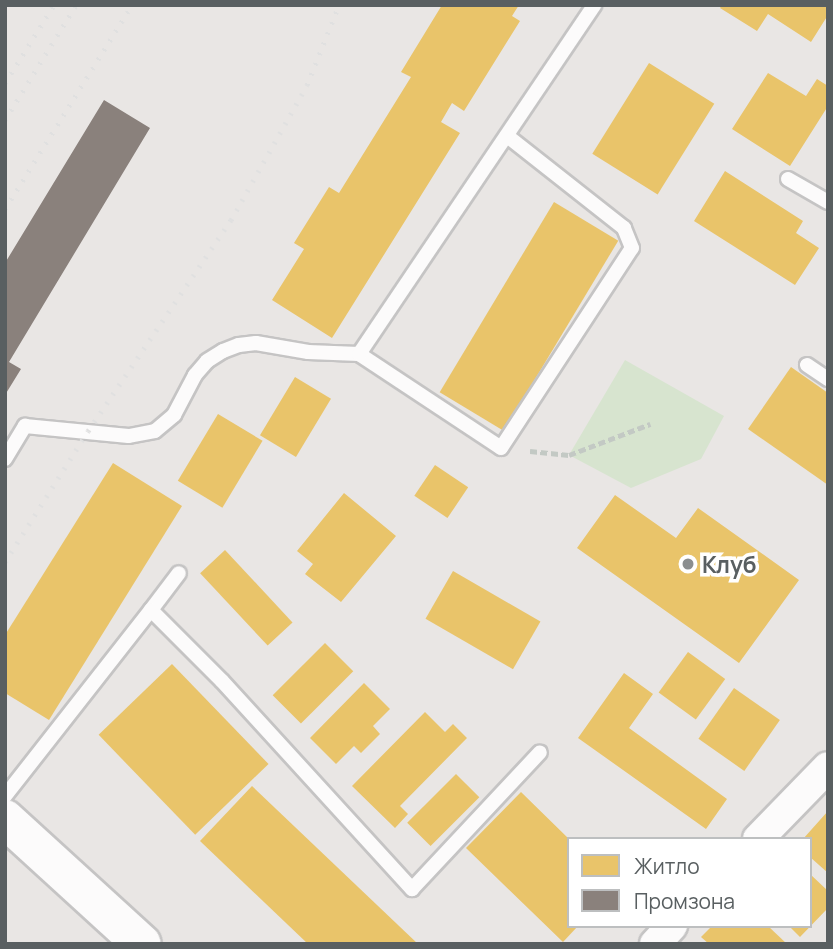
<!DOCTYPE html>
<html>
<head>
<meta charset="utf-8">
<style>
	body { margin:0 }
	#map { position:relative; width:833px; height:949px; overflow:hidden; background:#e9e6e4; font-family:Manrope,sans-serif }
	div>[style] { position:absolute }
	.green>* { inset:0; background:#d7e4cf }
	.homes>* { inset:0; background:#e9c46a; transform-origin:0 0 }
	.industry>* { inset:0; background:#8a817c }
	.path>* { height:4.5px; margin-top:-2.25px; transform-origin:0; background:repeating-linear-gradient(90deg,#c3c9c4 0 7px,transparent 0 10.5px) }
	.roads { filter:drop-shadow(2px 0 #c5c4c4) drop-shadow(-2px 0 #c5c4c4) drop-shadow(0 2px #c5c4c4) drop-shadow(0 -2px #c5c4c4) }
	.lane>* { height:14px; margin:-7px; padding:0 7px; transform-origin:7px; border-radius:7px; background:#fcfbfb }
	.street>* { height:30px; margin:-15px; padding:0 15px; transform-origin:15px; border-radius:15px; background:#fcfbfb }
	.secondary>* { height:38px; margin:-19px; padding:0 19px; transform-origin:19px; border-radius:19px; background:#fcfbfb }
	.rail>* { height:5px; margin-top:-2.5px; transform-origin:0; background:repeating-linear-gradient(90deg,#e0e0e0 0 2px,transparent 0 11px) }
	.dots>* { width:19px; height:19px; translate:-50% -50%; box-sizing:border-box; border:4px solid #fff; border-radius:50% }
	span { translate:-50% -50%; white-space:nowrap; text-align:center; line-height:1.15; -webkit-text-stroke:7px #fff; paint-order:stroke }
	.poi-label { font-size:23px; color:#595f61; font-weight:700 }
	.left { translate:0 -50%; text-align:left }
	.frame { position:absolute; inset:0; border:7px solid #595f61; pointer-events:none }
	.legend { position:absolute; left:567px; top:837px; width:245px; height:91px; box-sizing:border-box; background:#fff; border:2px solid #bdbfc0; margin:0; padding:9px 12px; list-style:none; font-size:21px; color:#595f61 }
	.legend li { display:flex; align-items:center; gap:14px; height:35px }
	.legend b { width:35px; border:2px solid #bdbfc0 }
</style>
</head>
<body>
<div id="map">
	<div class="green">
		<div style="clip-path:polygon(625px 360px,724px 416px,701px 459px,631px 488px,569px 455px)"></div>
	</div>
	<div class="homes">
		<div style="clip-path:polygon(442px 5px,519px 5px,512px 16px,520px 21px,464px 111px,452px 103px,441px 122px,460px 133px,332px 338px,272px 300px,304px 249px,294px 243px,329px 187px,339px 193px,411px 77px,401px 72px)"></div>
		<div style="clip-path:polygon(722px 5px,828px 5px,828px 15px,811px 42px,768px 14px,757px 31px,720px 8px)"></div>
		<div style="left:649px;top:63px;width:77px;height:107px;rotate:32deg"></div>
		<div style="clip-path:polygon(768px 73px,806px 96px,817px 79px,828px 86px,828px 106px,790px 166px,732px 129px)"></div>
		<div style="clip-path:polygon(725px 171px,803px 221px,796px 233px,819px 248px,795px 285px,694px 221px)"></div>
		<div style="left:554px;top:202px;width:75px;height:222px;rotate:31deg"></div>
		<div style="clip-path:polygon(791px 367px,828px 393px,828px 485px,748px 429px)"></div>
		<div style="left:295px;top:377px;width:42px;height:68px;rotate:31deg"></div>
		<div style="left:218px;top:414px;width:52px;height:78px;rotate:31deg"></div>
		<div style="clip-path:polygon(113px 463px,182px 506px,49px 720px,5px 693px,5px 635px)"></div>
		<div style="left:435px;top:465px;width:40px;height:37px;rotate:34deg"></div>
		<div style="clip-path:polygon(344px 493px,396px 536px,341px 602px,305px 574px,313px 564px,297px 551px)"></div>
		<div style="clip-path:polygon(615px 495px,676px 538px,698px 508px,799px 580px,739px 663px,577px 548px)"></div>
		<div style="left:225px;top:550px;width:99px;height:34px;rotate:47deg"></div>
		<div style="left:453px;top:571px;width:101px;height:55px;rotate:30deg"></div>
		<div style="left:325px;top:643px;width:40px;height:74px;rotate:45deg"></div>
		<div style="left:688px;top:652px;width:46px;height:50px;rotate:36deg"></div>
		<div style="left:172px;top:664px;width:139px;height:102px;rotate:46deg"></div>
		<div style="clip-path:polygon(624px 673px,653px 694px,629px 728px,727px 799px,706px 829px,578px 738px)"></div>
		<div style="clip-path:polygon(364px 683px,390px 709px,373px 726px,380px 734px,361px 753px,354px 746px,336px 764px,310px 738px)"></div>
		<div style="left:734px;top:688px;width:56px;height:62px;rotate:35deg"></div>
		<div style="clip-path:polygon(425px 712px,445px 732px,453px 724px,467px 738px,400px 806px,408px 814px,395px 828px,352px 786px)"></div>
		<div style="left:456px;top:774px;width:33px;height:69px;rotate:45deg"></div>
		<div style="clip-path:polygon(252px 786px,418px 944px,308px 944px,200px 841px)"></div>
		<div style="clip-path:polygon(521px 792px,569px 839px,569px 926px,578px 926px,563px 942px,466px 848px)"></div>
		<div style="clip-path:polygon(828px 811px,828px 873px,810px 857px,810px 839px,803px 839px)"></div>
		<div style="clip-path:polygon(810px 874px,828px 891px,828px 908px,800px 937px,789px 926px,810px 926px)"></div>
		<div style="clip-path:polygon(712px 926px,768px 926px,787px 944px,709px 944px,701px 937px)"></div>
	</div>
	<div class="industry">
		<div style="clip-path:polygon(104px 100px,150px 128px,9px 362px,21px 369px,5px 395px,5px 263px)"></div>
	</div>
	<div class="path">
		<div style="left:530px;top:451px;width:39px;rotate:6deg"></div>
		<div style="left:569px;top:455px;width:87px;rotate:-20.9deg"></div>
	</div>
	<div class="roads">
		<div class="lane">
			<div style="left:788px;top:179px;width:46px;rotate:29.9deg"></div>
			<div style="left:359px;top:354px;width:170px;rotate:33.5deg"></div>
			<div style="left:501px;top:448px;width:239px;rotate:-56.8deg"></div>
			<div style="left:632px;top:248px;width:22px;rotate:-112deg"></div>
			<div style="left:624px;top:228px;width:149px;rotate:-141.8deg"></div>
			<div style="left:807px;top:365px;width:25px;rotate:34deg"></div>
			<div style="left:5px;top:459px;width:39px;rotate:-59deg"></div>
			<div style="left:25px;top:426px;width:104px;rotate:5.5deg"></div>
			<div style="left:129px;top:436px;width:26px;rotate:-11deg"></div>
			<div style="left:155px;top:431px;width:25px;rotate:-40deg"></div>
			<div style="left:174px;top:415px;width:45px;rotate:-62.3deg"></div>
			<div style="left:195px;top:375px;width:18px;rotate:-49deg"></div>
			<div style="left:207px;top:361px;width:19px;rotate:-32deg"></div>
			<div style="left:223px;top:351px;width:17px;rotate:-21deg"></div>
			<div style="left:239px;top:345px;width:17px;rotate:-7deg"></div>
			<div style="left:256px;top:343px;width:53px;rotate:9.8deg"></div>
			<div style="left:308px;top:352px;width:51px;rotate:2.2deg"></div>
			<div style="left:359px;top:354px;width:421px;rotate:-56deg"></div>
			<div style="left:151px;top:610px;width:46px;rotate:-52.9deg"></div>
			<div style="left:5px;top:796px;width:236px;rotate:-51.9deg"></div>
			<div style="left:151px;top:610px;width:100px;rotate:45deg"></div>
			<div style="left:222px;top:681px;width:282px;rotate:47.6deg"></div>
			<div style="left:412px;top:889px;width:187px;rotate:-46.9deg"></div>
		</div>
		<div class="street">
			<div style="left:758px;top:839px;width:100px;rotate:-45.8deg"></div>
			<div style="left:655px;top:944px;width:25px;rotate:-47deg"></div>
		</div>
		<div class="secondary">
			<div style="left:5px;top:819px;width:185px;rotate:42.4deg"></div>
		</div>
	</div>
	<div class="rail">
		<div style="left:5px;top:83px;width:92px;rotate:-57.9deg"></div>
		<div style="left:5px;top:120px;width:135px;rotate:-58.3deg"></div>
		<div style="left:5px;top:209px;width:240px;rotate:-58.1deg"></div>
		<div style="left:5px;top:562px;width:155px;rotate:-57.6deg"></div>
		<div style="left:88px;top:431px;width:255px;rotate:-55.9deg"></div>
		<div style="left:231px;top:220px;width:155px;rotate:-60.6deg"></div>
		<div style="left:307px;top:85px;width:86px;rotate:-68.2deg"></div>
	</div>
	<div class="dots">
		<div style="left:688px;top:564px;background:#8b8e8f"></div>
	</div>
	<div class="poi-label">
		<span class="left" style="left:702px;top:564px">Клуб</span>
	</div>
	<div class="frame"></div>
	<ul class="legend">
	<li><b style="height:19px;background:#e9c46a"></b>Житло</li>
	<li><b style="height:19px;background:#8a817c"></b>Промзона</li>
	</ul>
</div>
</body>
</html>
